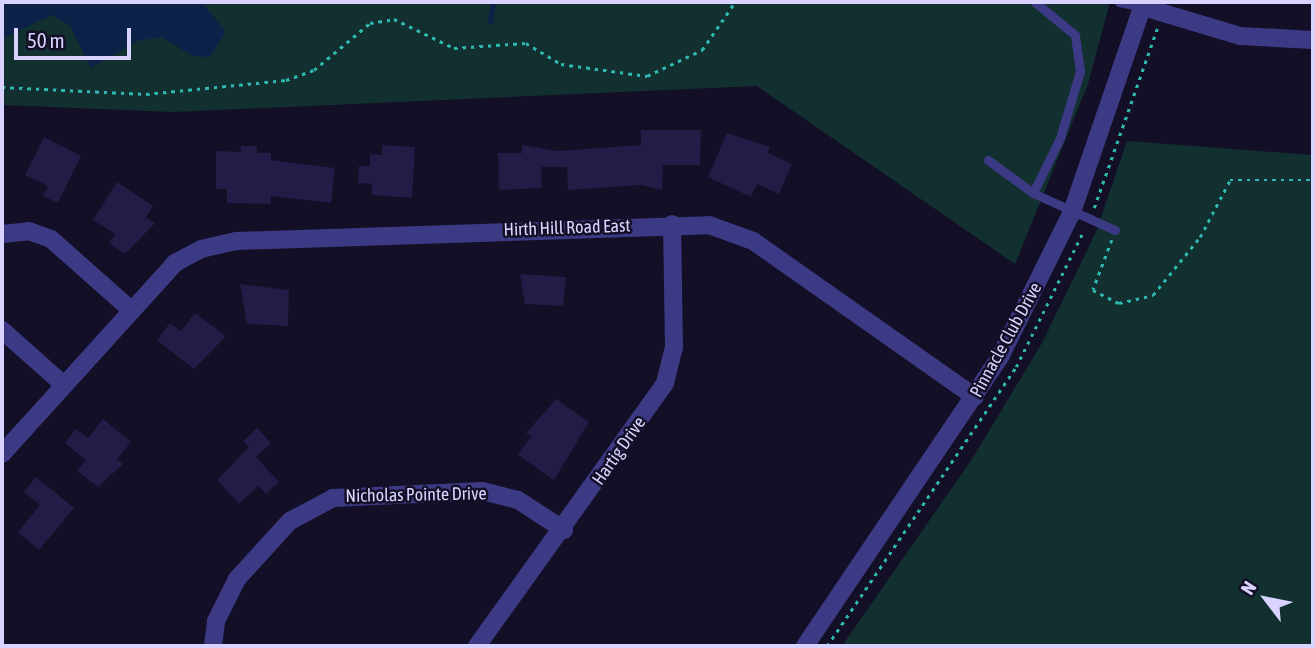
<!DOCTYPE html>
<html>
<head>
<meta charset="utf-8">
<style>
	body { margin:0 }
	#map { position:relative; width:1315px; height:648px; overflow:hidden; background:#130f26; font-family:"Asap Condensed",sans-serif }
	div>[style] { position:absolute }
	.green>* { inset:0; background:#12302f }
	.water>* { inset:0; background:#0c2248 }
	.stream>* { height:4.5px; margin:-2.25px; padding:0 2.25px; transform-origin:2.25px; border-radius:2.25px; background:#0c2248 }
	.building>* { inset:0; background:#241b47 }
	.path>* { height:2.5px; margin-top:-1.25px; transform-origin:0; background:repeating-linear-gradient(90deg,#2fb8b0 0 3.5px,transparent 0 8.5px) }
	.service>* { height:9px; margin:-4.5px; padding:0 4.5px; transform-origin:4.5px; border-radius:4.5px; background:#3d3a85 }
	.minor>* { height:18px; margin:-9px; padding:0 9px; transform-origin:9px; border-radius:9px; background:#3d3a85 }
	span { translate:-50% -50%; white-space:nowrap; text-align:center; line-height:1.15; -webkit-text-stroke:5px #130f26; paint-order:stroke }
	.street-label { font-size:18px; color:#d9d4ff }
	.frame { position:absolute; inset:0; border:4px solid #d9d4ff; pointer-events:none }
	.north { position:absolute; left:1231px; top:564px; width:70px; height:70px; -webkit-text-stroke:5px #130f26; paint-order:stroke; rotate:302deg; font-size:19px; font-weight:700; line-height:28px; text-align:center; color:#d9d4ff }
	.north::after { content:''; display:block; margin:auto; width:24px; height:32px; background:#d9d4ff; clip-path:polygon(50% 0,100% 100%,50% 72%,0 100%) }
	.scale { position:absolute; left:14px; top:28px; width:117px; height:32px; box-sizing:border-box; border:4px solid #d9d4ff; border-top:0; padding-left:9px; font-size:21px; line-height:24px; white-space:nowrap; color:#d9d4ff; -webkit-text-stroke:5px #130f26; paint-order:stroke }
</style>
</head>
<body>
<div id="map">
	<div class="green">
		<div style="clip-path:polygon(2px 2px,1110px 2px,1088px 84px,1015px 264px,757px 86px,173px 112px,2px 105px)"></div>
		<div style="clip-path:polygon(1127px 141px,1313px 155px,1313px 646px,842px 646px,972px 459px,1042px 343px,1096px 232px)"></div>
	</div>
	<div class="water">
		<div style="clip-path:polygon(2px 2px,202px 2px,226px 32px,210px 57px,193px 56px,161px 37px,137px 41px,91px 68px,70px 26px,52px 15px,2px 39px)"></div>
	</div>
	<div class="stream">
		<div style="left:490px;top:22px;width:20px;rotate:-81deg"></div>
	</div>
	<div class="building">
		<div style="clip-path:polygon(641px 130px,701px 130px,700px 165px,663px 165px,662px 190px,641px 185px,568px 190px,567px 167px,541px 167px,542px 188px,499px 190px,498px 153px,522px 153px,522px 145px,558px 151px,641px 145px)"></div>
		<div style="clip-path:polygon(727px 133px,770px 147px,768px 153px,792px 164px,779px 194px,757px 184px,751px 197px,708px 177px)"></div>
		<div style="clip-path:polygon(44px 137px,81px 156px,58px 203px,43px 196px,48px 186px,25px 175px)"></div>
		<div style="clip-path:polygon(382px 145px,415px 147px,412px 198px,372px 195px,372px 184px,358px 183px,359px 166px,370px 166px,370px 154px,382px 155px)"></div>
		<div style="clip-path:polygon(241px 146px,257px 146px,257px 153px,271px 153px,271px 160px,335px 168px,331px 203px,271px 196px,271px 204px,227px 203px,227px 189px,216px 189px,216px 151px,241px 152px)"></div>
		<div style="clip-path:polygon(117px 182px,153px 206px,146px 218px,155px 223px,125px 254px,109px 243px,115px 234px,93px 220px)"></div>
		<div style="clip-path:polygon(520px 274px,566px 277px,563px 306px,525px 304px)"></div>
		<div style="clip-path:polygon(240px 284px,289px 290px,288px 326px,247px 324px)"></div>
		<div style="clip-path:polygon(195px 313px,226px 336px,194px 369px,157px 340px,170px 323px,181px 331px)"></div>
		<div style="clip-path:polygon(556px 399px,589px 422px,554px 480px,518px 455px,531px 436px,526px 433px)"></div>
		<div style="clip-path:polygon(103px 419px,131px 442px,117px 459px,123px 464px,98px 487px,77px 471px,86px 460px,65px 443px,76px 429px,88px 438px)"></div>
		<div style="clip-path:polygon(257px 428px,271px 443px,256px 457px,279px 482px,266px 494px,258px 486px,239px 504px,217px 480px,249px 447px,243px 441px)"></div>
		<div style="clip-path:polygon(36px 477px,74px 508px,39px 550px,18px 532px,40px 505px,24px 492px)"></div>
	</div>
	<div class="path">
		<div style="left:2px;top:87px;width:144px;rotate:2.8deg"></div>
		<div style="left:146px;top:94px;width:141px;rotate:-5.7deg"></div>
		<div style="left:286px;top:80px;width:30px;rotate:-20deg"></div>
		<div style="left:314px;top:70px;width:73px;rotate:-40deg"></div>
		<div style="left:370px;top:23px;width:24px;rotate:-9deg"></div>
		<div style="left:394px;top:19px;width:67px;rotate:25.8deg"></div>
		<div style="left:454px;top:48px;width:72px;rotate:-4deg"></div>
		<div style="left:526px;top:43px;width:41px;rotate:31deg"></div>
		<div style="left:561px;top:64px;width:87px;rotate:7.9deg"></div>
		<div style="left:647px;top:76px;width:61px;rotate:-25.3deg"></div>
		<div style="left:702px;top:50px;width:58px;rotate:-55.5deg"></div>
		<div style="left:1094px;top:208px;width:190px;rotate:-70.6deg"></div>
		<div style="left:1112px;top:240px;width:53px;rotate:110.8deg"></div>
		<div style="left:1093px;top:290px;width:29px;rotate:27deg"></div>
		<div style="left:1119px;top:303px;width:35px;rotate:-13deg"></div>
		<div style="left:1153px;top:295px;width:75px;rotate:-51deg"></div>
		<div style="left:1200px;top:237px;width:64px;rotate:-62.2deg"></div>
		<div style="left:1230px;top:180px;width:83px"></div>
		<div style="left:827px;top:646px;width:337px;rotate:-55.9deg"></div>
		<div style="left:1016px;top:367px;width:153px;rotate:-63.6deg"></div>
	</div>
	<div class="service">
		<div style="left:1119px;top:2px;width:25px;rotate:12deg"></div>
		<div style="left:988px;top:160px;width:56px;rotate:36.3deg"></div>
		<div style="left:1033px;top:193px;width:90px;rotate:24.3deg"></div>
		<div style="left:1033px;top:193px;width:61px;rotate:-63.9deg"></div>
		<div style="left:1060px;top:138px;width:70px;rotate:-73.4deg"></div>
		<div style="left:1080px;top:71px;width:36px;rotate:-98deg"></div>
		<div style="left:1075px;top:35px;width:52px;rotate:-140.5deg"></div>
	</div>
	<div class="minor">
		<div style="left:1143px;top:7px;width:101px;rotate:16.6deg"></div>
		<div style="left:1240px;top:36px;width:73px;rotate:3.1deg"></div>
		<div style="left:2px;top:234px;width:27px;rotate:-6deg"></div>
		<div style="left:29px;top:231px;width:23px;rotate:20deg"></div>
		<div style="left:51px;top:239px;width:107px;rotate:41.6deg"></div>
		<div style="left:2px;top:330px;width:83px;rotate:41.6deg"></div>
		<div style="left:2px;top:454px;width:258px;rotate:-47.8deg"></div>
		<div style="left:175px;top:263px;width:30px;rotate:-28deg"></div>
		<div style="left:201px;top:249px;width:37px;rotate:-13deg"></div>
		<div style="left:237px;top:241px;width:472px;rotate:-1.9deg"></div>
		<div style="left:709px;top:225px;width:47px;rotate:20deg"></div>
		<div style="left:753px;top:241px;width:271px;rotate:35.1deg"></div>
		<div style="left:213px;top:646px;width:25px;rotate:-83deg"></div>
		<div style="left:216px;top:621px;width:47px;rotate:-63.4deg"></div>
		<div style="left:237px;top:579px;width:79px;rotate:-47.6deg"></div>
		<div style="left:290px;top:521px;width:49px;rotate:-28.1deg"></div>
		<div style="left:333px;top:498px;width:149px;rotate:-2.7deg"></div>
		<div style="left:482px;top:491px;width:37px;rotate:14deg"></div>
		<div style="left:518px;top:500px;width:55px;rotate:33.1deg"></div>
		<div style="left:477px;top:646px;width:323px;rotate:-54.4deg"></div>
		<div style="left:665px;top:383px;width:36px;rotate:-76deg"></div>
		<div style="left:674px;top:348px;width:124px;rotate:-90.9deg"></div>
		<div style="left:805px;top:646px;width:351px;rotate:-56deg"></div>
		<div style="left:1001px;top:355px;width:160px;rotate:-63.6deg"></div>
		<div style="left:1072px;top:212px;width:222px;rotate:-71.1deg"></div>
	</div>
	<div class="street-label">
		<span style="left:567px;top:228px;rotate:-2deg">Hirth Hill Road East</span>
		<span style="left:1006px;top:340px;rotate:-61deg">Pinnacle Club Drive</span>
		<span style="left:619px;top:451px;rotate:-55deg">Hartig Drive</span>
		<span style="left:416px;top:495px;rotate:-1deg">Nicholas Pointe Drive</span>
	</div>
	<div class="frame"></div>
	<div class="north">N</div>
	<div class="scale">50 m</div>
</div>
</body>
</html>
